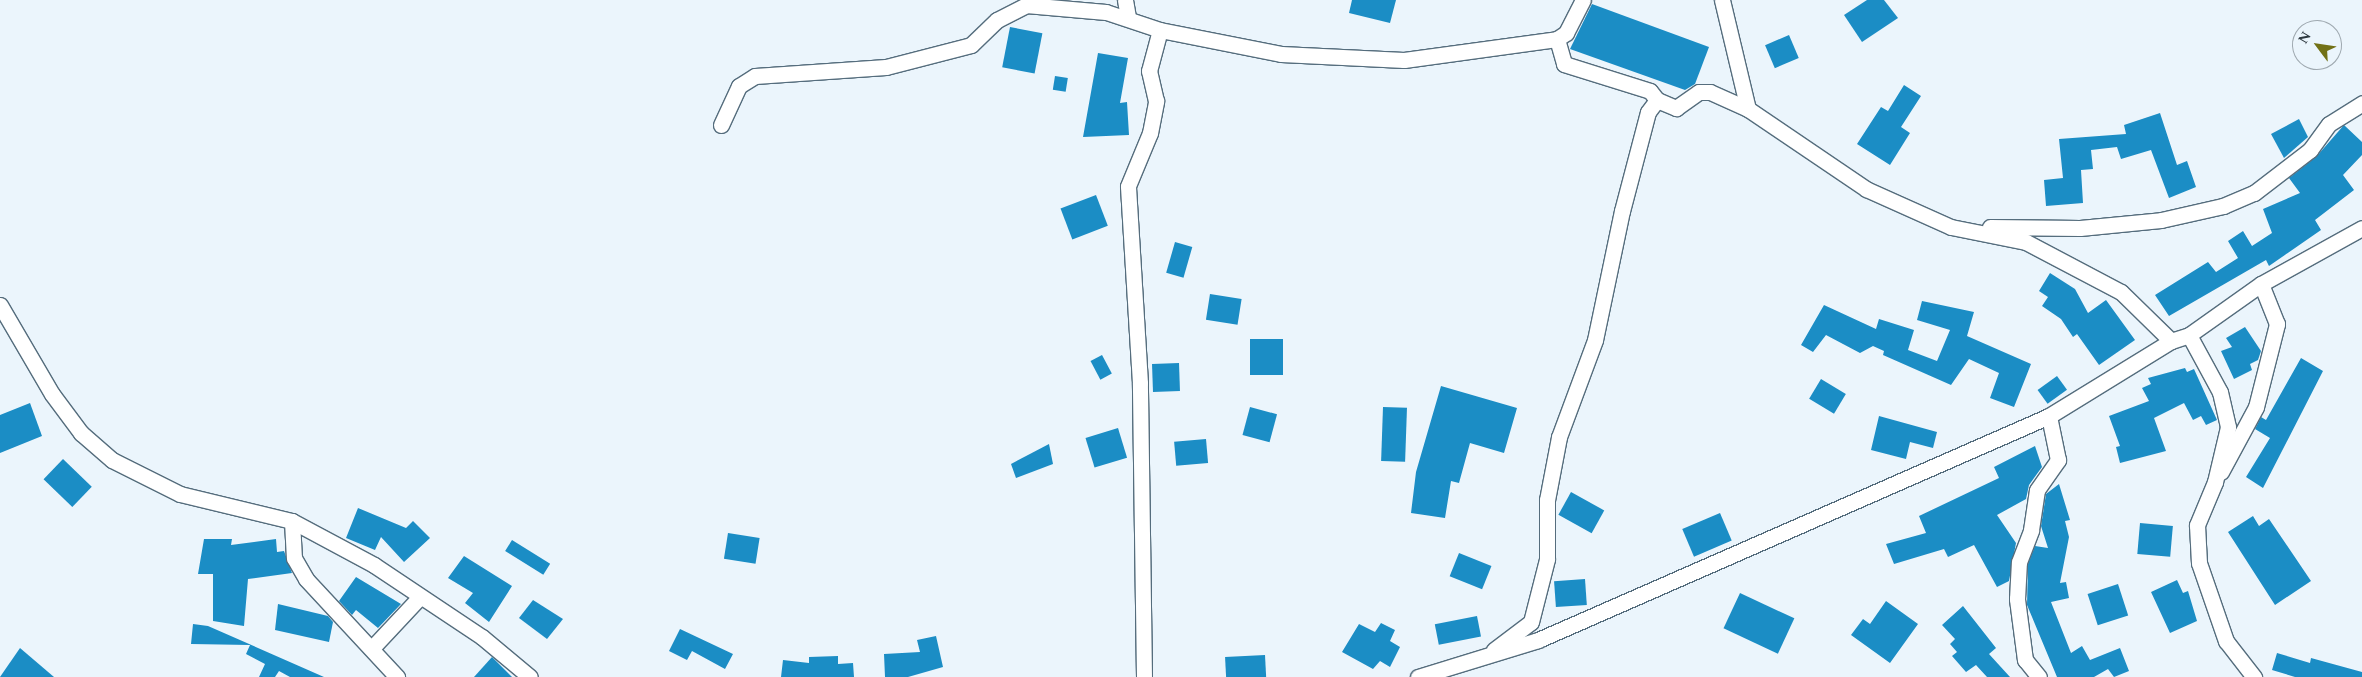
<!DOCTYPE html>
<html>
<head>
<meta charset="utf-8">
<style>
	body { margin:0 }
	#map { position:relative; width:2362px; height:677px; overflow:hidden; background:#ebf5fc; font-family:Spectral,serif }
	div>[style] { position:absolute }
	.building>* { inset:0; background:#1b8dc5; transform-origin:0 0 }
	.roads { filter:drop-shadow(1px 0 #556d7d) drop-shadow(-1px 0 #556d7d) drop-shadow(0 1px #556d7d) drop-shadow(0 -1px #556d7d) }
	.minor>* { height:15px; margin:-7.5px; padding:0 7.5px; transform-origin:7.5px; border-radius:7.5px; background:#fff }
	span { translate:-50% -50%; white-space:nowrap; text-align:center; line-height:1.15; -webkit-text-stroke:4.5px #ebf5fc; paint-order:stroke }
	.north { position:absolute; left:2292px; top:20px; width:50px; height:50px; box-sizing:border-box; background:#ebf5fc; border:1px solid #9fa9b0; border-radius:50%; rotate:301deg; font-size:14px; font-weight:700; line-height:20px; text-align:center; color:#2d383f }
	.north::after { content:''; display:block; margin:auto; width:18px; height:22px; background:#727116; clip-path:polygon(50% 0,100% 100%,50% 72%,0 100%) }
</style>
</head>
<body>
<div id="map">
	<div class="building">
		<div style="clip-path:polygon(1352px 0,1396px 0,1390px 23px,1349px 13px)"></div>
		<div style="clip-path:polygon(1867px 0,1884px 0,1898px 18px,1862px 42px,1844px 15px)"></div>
		<div style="clip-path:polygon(1592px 4px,1709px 47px,1695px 84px,1685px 90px,1570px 49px)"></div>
		<div style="left:1010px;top:27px;width:33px;height:41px;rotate:11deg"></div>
		<div style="left:1789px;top:35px;width:25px;height:26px;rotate:67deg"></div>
		<div style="clip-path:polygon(1098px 53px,1128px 58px,1120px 103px,1127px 102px,1129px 135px,1083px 137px)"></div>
		<div style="left:1055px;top:76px;width:13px;height:14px;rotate:9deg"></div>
		<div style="clip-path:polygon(1904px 85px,1921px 96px,1901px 127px,1910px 133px,1890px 165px,1857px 144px,1881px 107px,1888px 111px)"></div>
		<div style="clip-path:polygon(2160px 113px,2177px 165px,2187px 161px,2196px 187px,2169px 198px,2151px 150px,2121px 159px,2117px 147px,2091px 150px,2093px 169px,2081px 170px,2083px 203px,2046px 206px,2044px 180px,2063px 178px,2059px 139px,2126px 134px,2124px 125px)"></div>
		<div style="clip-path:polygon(2299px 119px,2308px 137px,2284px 158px,2271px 134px)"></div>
		<div style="clip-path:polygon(2344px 125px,2362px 142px,2362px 155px,2343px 175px,2354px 190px,2315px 220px,2321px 230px,2269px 266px,2266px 260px,2169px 316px,2155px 295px,2208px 262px,2216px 272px,2238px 258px,2228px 241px,2243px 231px,2252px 246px,2272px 233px,2263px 209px,2300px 193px,2289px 178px,2316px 157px)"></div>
		<div style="left:1096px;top:195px;width:33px;height:38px;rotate:69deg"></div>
		<div style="left:1175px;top:242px;width:18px;height:32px;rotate:16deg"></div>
		<div style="clip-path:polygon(2050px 273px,2075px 289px,2088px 313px,2106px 300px,2135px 340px,2099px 365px,2077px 334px,2073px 337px,2061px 319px,2042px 306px,2048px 297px,2039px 291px)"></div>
		<div style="left:1210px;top:294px;width:32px;height:26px;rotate:9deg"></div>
		<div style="clip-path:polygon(1922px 301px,1974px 312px,1967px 336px,2031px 364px,2014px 407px,1990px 398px,1999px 373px,1969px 359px,1951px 385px,1883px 355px,1884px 351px,1873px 346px,1860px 353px,1826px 335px,1813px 352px,1801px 345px,1824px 305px,1876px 329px,1879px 319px,1914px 330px,1908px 350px,1937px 361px,1950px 330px,1917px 320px)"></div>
		<div style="clip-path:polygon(2245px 327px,2261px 351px,2258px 360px,2250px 364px,2252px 370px,2234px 379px,2221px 351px,2232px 347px,2226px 338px)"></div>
		<div style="left:1250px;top:339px;width:33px;height:36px"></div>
		<div style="left:1102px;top:355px;width:21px;height:13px;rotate:62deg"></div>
		<div style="clip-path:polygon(2301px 358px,2323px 371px,2263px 488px,2246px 477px,2270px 438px,2255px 429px,2261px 417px,2266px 420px)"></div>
		<div style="left:1179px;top:363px;width:28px;height:27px;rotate:88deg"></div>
		<div style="clip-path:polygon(2185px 368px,2187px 372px,2194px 369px,2217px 420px,2206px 425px,2201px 416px,2193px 420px,2184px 403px,2154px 418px,2166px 451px,2120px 463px,2116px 447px,2120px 446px,2109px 416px,2149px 401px,2142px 388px,2151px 384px,2148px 378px)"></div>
		<div style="left:2057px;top:376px;width:17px;height:24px;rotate:54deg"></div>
		<div style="left:1821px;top:379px;width:29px;height:23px;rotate:31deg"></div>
		<div style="clip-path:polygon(1441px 386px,1517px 408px,1504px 453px,1470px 443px,1459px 483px,1451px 481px,1445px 518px,1411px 513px,1416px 472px)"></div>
		<div style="clip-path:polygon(30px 403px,42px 436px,0 453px,0 415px)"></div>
		<div style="left:1250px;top:407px;width:28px;height:29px;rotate:15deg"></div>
		<div style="left:1383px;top:407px;width:24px;height:54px;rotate:2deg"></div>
		<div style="clip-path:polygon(1879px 416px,1937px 432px,1933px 448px,1910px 442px,1906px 459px,1871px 450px)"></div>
		<div style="left:1118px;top:428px;width:31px;height:34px;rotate:73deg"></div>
		<div style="left:1206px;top:439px;width:24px;height:32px;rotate:85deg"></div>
		<div style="clip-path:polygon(1049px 444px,1053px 464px,1016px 478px,1011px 464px)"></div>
		<div style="clip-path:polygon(2035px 446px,2042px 467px,2029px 485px,2026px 499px,1997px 515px,2016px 543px,2009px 581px,1997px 587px,1974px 545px,1948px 557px,1944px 549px,1894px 564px,1886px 544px,1926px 533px,1919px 516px,1999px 478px,1994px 467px)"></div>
		<div style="left:63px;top:459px;width:40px;height:28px;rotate:44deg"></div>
		<div style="clip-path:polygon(2059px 484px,2070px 520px,2065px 521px,2069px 537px,2060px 583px,2066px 582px,2069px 598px,2051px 602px,2071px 653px,2082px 646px,2090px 660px,2120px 648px,2129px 671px,2114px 677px,2108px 669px,2094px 677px,2057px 677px,2027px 605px,2028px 564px,2035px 546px,2048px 548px,2041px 526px,2046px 494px)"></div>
		<div style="left:1571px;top:492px;width:38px;height:26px;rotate:29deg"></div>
		<div style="clip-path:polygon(358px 508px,406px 528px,413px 521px,430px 538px,404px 562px,381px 537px,375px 550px,346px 538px)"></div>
		<div style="left:1720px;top:513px;width:30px;height:41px;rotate:67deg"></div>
		<div style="clip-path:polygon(2253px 516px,2259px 526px,2269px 519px,2311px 581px,2275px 605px,2228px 532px)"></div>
		<div style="left:2140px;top:523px;width:33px;height:31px;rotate:5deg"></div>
		<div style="left:728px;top:533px;width:32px;height:26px;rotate:9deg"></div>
		<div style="clip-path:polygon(204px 539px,232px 539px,231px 545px,276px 539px,277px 552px,284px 551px,292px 573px,248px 579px,244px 626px,213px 621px,213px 574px,198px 574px)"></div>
		<div style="left:512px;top:540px;width:45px;height:13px;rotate:32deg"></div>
		<div style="left:1459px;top:553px;width:35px;height:25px;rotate:22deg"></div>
		<div style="clip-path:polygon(464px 556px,512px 586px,489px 622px,465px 603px,473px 593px,448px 578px)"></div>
		<div style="clip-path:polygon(356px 577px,401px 604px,378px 628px,356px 610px,352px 615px,339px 601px)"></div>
		<div style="left:1585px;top:579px;width:26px;height:31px;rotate:86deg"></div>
		<div style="clip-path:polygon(2177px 580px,2183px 593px,2188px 591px,2197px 621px,2170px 633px,2151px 592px)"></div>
		<div style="left:2118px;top:584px;width:33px;height:32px;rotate:72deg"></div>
		<div style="left:1740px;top:593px;width:60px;height:39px;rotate:25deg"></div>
		<div style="clip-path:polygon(533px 600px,563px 619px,547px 639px,519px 618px)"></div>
		<div style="clip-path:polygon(1886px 601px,1918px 624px,1890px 663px,1851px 635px,1863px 619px,1870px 624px)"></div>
		<div style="clip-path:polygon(278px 604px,328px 616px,333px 622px,329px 642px,275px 630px)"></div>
		<div style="clip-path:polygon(1963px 606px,1996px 648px,1989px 654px,2010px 677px,1987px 677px,1976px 665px,1966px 672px,1952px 656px,1957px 652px,1950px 644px,1955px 639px,1942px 625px)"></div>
		<div style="left:1477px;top:616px;width:21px;height:43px;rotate:79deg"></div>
		<div style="clip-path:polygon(1381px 623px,1395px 630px,1390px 641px,1400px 647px,1390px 667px,1380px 661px,1373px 669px,1342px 652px,1359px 624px,1375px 632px)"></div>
		<div style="clip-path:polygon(193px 624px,208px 626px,324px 677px,290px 677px,279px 671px,275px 677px,259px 677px,265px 664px,246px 654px,250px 645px,191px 644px)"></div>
		<div style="clip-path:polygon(680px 629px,733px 654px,725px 669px,692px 651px,687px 660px,669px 651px)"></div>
		<div style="clip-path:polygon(936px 636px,943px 667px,908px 677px,885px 677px,884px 654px,920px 652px,917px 640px)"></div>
		<div style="clip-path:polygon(20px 648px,54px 677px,0 677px)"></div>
		<div style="clip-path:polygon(2277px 653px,2310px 663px,2311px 658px,2362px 672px,2362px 677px,2295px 677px,2272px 670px)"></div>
		<div style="left:1265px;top:655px;width:22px;height:40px;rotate:87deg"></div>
		<div style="clip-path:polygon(838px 656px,838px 664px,853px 663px,854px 677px,781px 677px,783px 660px,809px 663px,809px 657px)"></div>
		<div style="clip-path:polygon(492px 657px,512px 677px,474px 677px)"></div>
	</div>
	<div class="roads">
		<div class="minor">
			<div style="left:1125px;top:0;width:17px;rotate:80deg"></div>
			<div style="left:1722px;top:0;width:112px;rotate:76.6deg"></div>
			<div style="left:1557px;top:39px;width:26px;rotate:74deg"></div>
			<div style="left:1564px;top:64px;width:90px;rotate:17.4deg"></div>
			<div style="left:1650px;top:91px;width:11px;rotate:52deg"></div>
			<div style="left:1657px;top:100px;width:21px;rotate:23deg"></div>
			<div style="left:1676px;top:108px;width:28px;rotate:-35deg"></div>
			<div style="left:1699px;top:92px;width:11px"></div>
			<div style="left:1710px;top:92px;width:42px;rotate:24.1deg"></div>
			<div style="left:1748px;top:109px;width:143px;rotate:34.1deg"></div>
			<div style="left:1866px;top:189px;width:93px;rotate:24.1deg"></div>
			<div style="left:1951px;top:227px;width:76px;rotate:11.3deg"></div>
			<div style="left:2026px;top:242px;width:107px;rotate:27.8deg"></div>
			<div style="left:2121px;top:292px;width:70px;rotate:44.4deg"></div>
			<div style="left:721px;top:125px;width:43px;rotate:-65.2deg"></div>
			<div style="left:739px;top:86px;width:19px;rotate:-32deg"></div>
			<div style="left:755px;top:76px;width:131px;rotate:-3.9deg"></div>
			<div style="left:886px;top:67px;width:88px;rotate:-14.5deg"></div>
			<div style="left:971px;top:45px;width:36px;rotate:-44deg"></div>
			<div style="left:997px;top:20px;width:33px;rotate:-27deg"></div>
			<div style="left:1026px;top:5px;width:80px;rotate:5deg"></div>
			<div style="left:1106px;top:12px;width:57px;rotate:18.4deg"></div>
			<div style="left:1160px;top:30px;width:123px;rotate:11.2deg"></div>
			<div style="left:1281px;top:54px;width:123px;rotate:2.8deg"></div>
			<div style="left:1404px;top:60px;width:154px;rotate:-7.8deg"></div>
			<div style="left:1557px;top:39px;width:11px;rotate:-34deg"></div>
			<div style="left:1566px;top:33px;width:37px;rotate:-63deg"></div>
			<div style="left:1990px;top:227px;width:90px;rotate:0.6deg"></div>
			<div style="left:2080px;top:228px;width:81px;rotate:-5.6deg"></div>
			<div style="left:2161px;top:220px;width:64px;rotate:-12.7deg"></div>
			<div style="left:2223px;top:206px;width:34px;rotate:-23deg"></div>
			<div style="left:2254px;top:193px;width:71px;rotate:-37.5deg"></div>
			<div style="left:2310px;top:150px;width:32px;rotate:-54deg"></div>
			<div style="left:2329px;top:124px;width:39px;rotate:-32deg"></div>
			<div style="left:0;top:305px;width:103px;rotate:59.7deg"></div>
			<div style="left:52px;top:394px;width:49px;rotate:53.4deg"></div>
			<div style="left:81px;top:433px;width:41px;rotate:41.1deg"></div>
			<div style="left:112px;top:460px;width:76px;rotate:26.6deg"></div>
			<div style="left:180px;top:494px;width:115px;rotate:13.6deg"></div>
			<div style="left:292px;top:521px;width:93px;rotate:28.2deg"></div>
			<div style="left:374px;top:565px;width:130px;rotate:33.7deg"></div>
			<div style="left:482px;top:637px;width:62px;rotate:39.8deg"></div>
			<div style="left:2189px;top:335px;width:65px;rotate:61.5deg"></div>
			<div style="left:2220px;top:392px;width:36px;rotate:77deg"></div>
			<div style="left:2228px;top:427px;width:57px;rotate:103.3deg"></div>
			<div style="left:2215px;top:482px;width:47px;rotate:112.7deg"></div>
			<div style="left:2197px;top:525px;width:38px;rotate:87deg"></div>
			<div style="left:2199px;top:563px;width:83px;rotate:70.9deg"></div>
			<div style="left:2226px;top:641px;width:46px;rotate:52.1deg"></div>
			<div style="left:2221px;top:472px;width:74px;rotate:-61.7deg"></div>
			<div style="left:2256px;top:407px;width:86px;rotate:-75.8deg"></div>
			<div style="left:2277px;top:324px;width:43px;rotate:-111.8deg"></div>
			<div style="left:292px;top:521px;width:37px;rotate:87deg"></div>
			<div style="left:294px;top:558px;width:24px;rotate:60deg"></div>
			<div style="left:306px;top:579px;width:134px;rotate:47.1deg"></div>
			<div style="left:372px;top:648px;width:69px;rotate:-46.8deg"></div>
			<div style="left:1494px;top:650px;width:46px;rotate:-37.1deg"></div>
			<div style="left:1531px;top:622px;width:65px;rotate:-75.7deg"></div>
			<div style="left:1547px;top:559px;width:59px;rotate:-90deg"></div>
			<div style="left:1547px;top:500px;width:64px;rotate:-79.2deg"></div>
			<div style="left:1559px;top:437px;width:103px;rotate:-69.6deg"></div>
			<div style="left:1595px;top:340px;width:132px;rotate:-78.2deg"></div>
			<div style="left:1622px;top:211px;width:102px;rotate:-75.3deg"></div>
			<div style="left:1648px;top:112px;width:15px;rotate:-53deg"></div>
			<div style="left:1144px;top:677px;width:294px;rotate:-90.8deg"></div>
			<div style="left:1140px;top:383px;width:197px;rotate:-93.5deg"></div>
			<div style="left:1128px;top:186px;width:57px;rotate:-67.5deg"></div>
			<div style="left:1150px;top:133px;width:33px;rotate:-79deg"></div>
			<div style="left:1156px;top:101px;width:31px;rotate:-103deg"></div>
			<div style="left:1149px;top:71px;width:42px;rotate:-75deg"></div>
			<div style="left:1418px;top:677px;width:126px;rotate:-17.1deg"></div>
			<div style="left:1538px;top:640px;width:558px;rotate:-23.67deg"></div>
			<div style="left:2049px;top:416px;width:143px;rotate:-31.6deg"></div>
			<div style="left:2171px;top:341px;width:19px;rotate:-18deg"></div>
			<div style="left:2189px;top:335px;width:88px;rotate:-35.3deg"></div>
			<div style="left:2261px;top:284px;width:115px;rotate:-29deg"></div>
			<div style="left:2039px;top:677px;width:22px;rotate:-129deg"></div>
			<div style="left:2025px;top:660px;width:62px;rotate:-97.5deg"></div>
			<div style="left:2017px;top:599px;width:37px;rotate:-87deg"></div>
			<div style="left:2019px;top:562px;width:34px;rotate:-69deg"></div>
			<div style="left:2031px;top:530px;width:40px;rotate:-81.5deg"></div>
			<div style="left:2037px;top:490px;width:37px;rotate:-55deg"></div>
			<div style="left:2058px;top:460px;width:45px;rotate:-101.6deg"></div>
		</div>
	</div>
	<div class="north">N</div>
</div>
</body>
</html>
